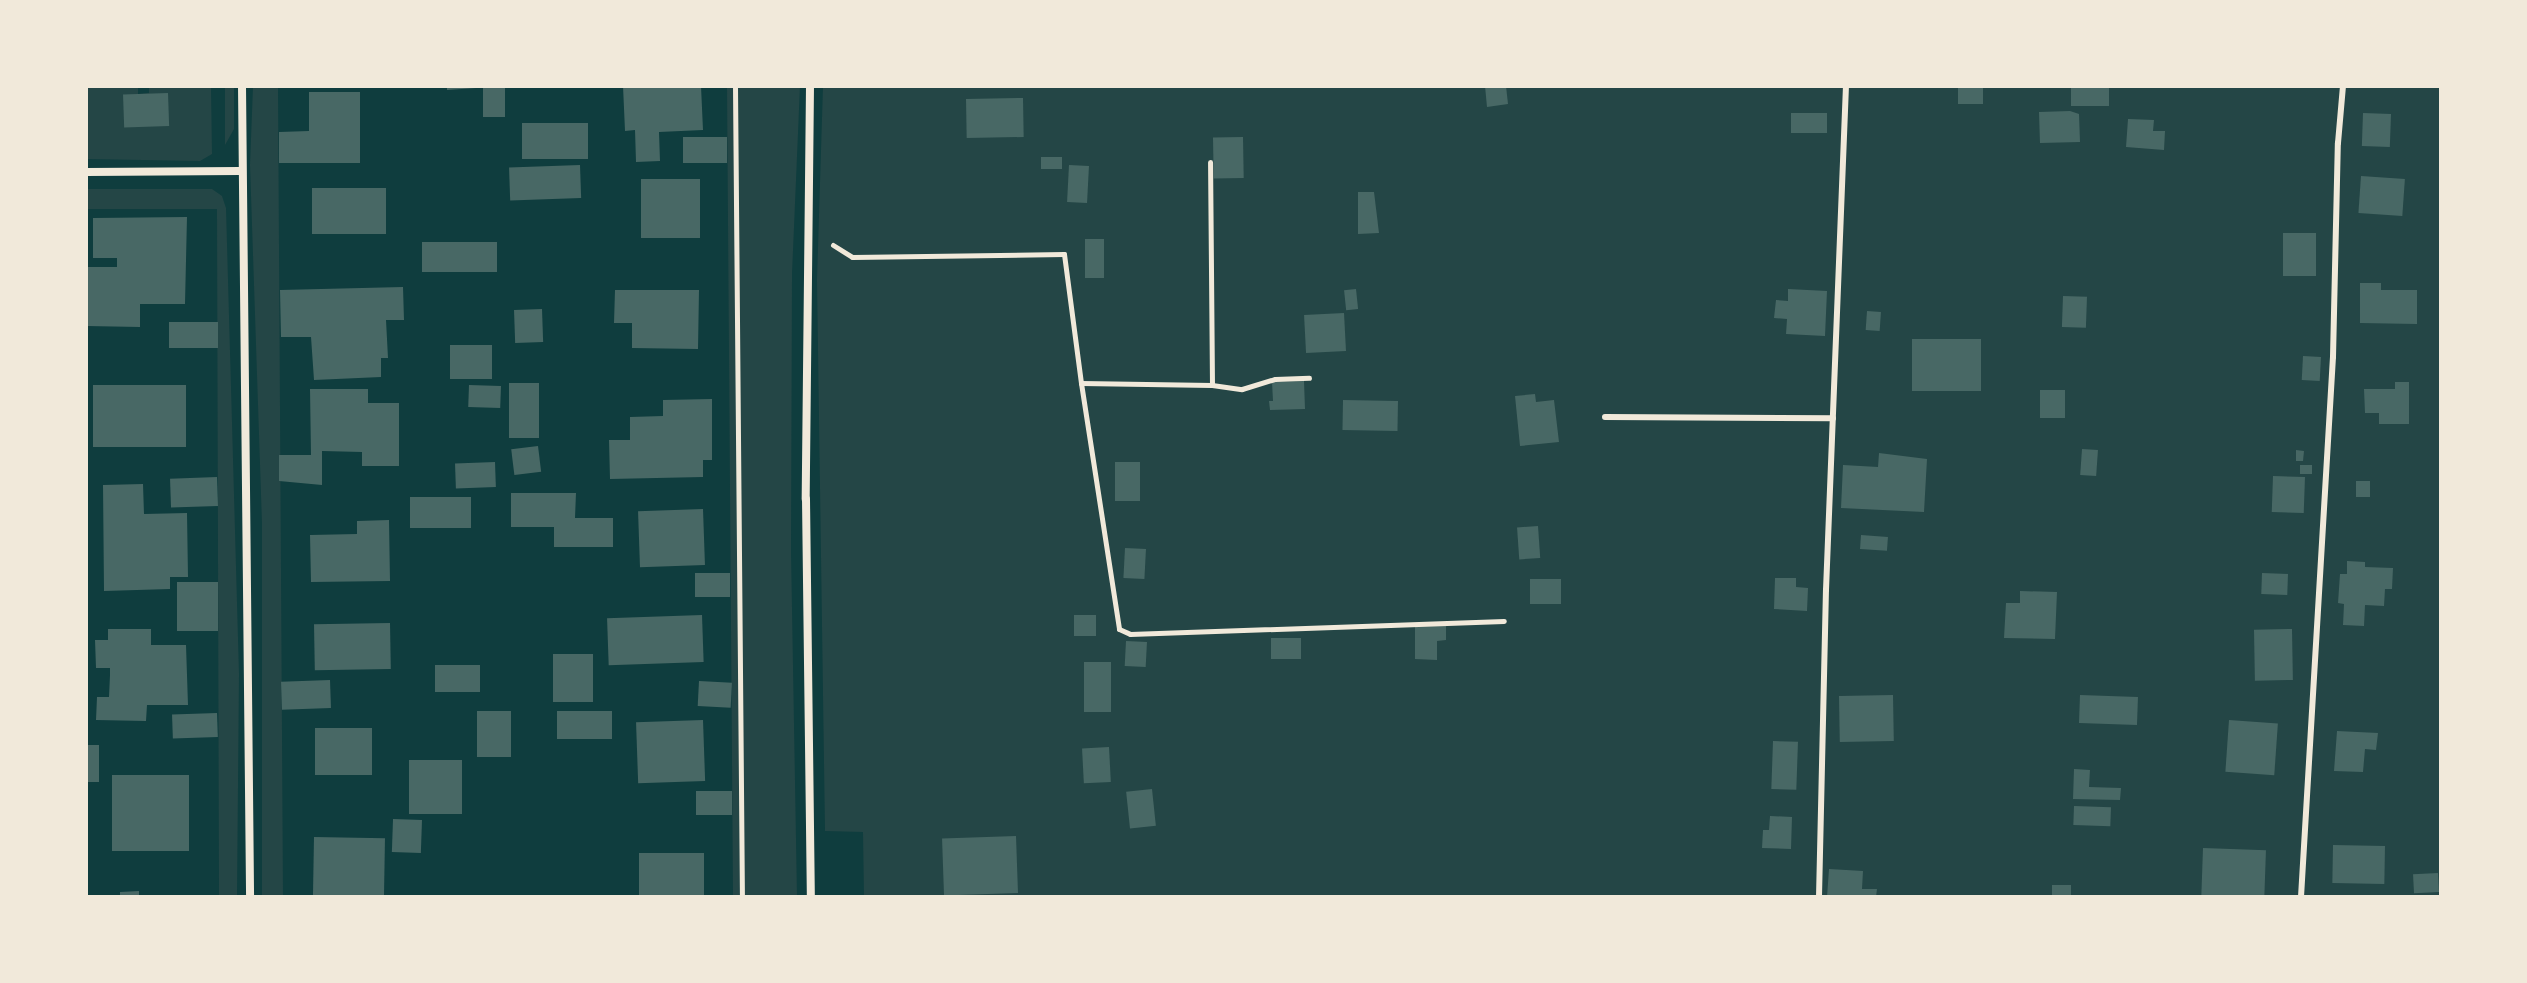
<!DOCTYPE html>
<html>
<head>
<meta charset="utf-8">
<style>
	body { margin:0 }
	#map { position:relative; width:2527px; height:983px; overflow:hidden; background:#0f3d3e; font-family:Arial,sans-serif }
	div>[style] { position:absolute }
	.green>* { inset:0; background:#244646 }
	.building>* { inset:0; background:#486865; transform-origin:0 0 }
	.path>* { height:5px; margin:-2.5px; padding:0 2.5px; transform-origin:2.5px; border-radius:2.5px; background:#f1e9da }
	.service>* { height:6px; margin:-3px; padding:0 3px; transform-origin:3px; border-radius:3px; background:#f1e9da }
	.minor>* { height:8px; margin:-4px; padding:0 4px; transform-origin:4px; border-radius:4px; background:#f1e9da }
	span { translate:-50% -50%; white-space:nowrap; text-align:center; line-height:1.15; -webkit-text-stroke:8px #f1e9da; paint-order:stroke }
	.frame { position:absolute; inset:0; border:88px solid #f1e9da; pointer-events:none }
</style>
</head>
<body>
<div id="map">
	<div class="green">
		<div style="clip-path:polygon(86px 86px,138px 86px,138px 94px,149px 93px,149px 86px,211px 86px,212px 154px,200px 161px,86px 159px)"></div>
		<div style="clip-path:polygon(225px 86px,234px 86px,234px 129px,225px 145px)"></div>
		<div style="clip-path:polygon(253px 86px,278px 86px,283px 897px,262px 897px,262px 524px,250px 165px)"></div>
		<div style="clip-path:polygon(727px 86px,800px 86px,792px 274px,791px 551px,797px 897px,733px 897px)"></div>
		<div style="clip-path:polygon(823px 86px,2441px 86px,2441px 897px,864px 897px,863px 832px,825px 831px,817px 280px)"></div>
		<div style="clip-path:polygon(86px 189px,212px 189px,222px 196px,226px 208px,239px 674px,237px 897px,219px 897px,217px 209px,86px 209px)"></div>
	</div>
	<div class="building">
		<div style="clip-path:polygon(447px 86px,475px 86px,476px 88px,447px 90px)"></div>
		<div style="left:483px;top:86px;width:22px;height:31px"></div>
		<div style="clip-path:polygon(623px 86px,701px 86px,703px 130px,659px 132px,660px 161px,636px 162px,635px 130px,625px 131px)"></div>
		<div style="clip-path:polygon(1485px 86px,1506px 86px,1508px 104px,1487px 107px)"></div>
		<div style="left:1958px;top:86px;width:25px;height:18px"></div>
		<div style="left:2071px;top:86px;width:38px;height:20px"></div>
		<div style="clip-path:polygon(309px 92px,360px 92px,360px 163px,279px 163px,279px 132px,309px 131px)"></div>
		<div style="left:168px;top:93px;width:33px;height:45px;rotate:88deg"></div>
		<div style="left:1023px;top:98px;width:39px;height:57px;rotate:89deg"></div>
		<div style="clip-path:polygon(2070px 111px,2079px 114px,2080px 142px,2040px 143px,2039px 112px)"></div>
		<div style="left:1791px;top:113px;width:36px;height:20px"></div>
		<div style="left:2363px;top:113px;width:28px;height:33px;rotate:2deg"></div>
		<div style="clip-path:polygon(2128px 119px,2154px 120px,2153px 131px,2165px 131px,2164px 150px,2126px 147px)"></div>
		<div style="left:588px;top:123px;width:36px;height:66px;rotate:90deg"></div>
		<div style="left:727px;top:137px;width:26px;height:44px;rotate:90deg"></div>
		<div style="left:1243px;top:137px;width:41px;height:30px;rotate:89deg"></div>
		<div style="left:1041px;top:157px;width:21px;height:12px"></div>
		<div style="left:580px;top:165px;width:33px;height:71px;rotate:88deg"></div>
		<div style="left:1069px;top:165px;width:20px;height:37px;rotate:3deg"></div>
		<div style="left:2361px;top:176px;width:44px;height:37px;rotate:4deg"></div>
		<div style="left:641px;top:179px;width:59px;height:59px"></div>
		<div style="left:312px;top:188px;width:74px;height:46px"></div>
		<div style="clip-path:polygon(1358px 192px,1374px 192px,1379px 233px,1358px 234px)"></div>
		<div style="clip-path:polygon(187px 217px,185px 304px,140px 304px,140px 327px,86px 326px,86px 267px,117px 267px,117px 258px,93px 258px,93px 218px)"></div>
		<div style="left:2316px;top:233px;width:43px;height:33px;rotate:90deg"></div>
		<div style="left:1085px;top:239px;width:19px;height:39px"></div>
		<div style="left:422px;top:242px;width:75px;height:30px"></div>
		<div style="clip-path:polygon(2360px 283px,2381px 283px,2381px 290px,2417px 290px,2417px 324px,2360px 323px)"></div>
		<div style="clip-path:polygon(403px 287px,404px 320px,386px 320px,388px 358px,381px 358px,381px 377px,314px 380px,311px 337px,281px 337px,280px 290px)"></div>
		<div style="left:1356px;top:289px;width:20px;height:12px;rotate:84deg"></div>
		<div style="clip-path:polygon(1788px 289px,1827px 291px,1825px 336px,1786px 334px,1787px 319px,1774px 318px,1776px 300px,1788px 301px)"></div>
		<div style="clip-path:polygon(615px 290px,699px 290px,698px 349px,632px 348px,632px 323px,614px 323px)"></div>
		<div style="left:2063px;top:296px;width:24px;height:31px;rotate:2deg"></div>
		<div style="left:542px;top:309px;width:33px;height:28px;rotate:88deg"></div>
		<div style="left:1867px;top:311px;width:14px;height:19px;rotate:4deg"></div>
		<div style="left:1344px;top:313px;width:38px;height:40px;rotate:87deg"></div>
		<div style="left:169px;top:322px;width:49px;height:26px"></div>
		<div style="left:1981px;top:339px;width:52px;height:69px;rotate:90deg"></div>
		<div style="left:450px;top:345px;width:42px;height:34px"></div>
		<div style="left:2303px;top:356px;width:18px;height:24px;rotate:3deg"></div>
		<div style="clip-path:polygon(1304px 381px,1305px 409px,1270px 410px,1269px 401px,1273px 401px,1272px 382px)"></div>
		<div style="clip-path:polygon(2395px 382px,2409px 382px,2409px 424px,2379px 424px,2379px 413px,2365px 413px,2364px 389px,2395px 389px)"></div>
		<div style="left:509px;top:383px;width:30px;height:55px"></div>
		<div style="left:186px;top:385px;width:62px;height:93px;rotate:90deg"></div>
		<div style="left:469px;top:385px;width:32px;height:22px;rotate:2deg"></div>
		<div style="clip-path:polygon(310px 389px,368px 389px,368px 403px,399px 403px,399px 466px,362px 466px,362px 452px,322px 451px,322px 485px,279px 481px,279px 455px,311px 455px)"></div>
		<div style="left:2040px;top:390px;width:25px;height:28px"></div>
		<div style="clip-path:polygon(1535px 394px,1536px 402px,1554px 400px,1559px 442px,1520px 446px,1515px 396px)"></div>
		<div style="clip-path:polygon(712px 399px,712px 460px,703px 460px,703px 477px,610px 479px,609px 440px,630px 440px,630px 417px,663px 416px,663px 400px)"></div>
		<div style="left:1343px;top:400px;width:55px;height:30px;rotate:1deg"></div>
		<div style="left:538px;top:446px;width:26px;height:27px;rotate:83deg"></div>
		<div style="left:2082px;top:449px;width:16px;height:26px;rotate:4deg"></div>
		<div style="clip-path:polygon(2296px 450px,2304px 451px,2303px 461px,2296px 461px)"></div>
		<div style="clip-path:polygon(1879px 453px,1927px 459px,1924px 512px,1841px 508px,1843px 465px,1878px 467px)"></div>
		<div style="left:495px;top:462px;width:25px;height:40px;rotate:88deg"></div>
		<div style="left:1140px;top:462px;width:39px;height:25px;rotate:90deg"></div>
		<div style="left:2300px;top:465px;width:12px;height:9px"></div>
		<div style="left:2273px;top:476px;width:32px;height:36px;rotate:2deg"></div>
		<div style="left:217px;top:477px;width:29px;height:47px;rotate:88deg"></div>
		<div style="left:2370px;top:481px;width:16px;height:14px;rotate:90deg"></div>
		<div style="clip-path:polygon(143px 484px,144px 514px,187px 513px,188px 577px,170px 577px,170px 589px,104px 591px,103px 485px)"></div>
		<div style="clip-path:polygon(511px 493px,576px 493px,575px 518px,613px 518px,613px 547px,554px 547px,554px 527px,511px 527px)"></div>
		<div style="left:410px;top:497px;width:61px;height:31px"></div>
		<div style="left:703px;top:509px;width:56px;height:65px;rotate:88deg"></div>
		<div style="clip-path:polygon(389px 520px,390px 581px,311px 582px,310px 535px,357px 534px,357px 521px)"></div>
		<div style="left:1538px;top:526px;width:32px;height:21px;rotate:86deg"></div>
		<div style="left:1861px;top:535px;width:27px;height:14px;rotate:4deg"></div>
		<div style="left:1125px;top:548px;width:21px;height:30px;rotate:3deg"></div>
		<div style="clip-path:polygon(2347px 561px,2365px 562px,2365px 567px,2393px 568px,2392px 589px,2385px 589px,2384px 606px,2365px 605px,2364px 626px,2343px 625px,2344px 604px,2338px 603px,2340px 574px,2347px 574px)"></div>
		<div style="left:695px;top:573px;width:35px;height:24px"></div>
		<div style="left:2262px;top:573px;width:26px;height:21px;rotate:2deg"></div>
		<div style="clip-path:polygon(1775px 578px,1796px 578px,1796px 587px,1808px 588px,1807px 611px,1774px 609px)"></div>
		<div style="left:1530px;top:579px;width:31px;height:25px"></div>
		<div style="left:177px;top:582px;width:41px;height:49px"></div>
		<div style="clip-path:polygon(2020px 591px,2057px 592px,2055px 639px,2004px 638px,2006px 603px,2020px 603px)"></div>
		<div style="left:702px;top:615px;width:47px;height:95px;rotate:88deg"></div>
		<div style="left:1074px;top:615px;width:22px;height:21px"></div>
		<div style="left:390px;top:623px;width:46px;height:76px;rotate:89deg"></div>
		<div style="clip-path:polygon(1415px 625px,1446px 625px,1446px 640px,1437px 641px,1437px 660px,1415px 659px)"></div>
		<div style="clip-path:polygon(108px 629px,151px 629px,151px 645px,186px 645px,188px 705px,147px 705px,146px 721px,96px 720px,97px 697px,109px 697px,110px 675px,110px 668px,96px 668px,95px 640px,108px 640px)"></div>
		<div style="left:2292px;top:629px;width:51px;height:38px;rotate:89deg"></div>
		<div style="left:1271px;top:638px;width:30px;height:21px"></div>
		<div style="left:1126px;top:641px;width:21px;height:25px;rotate:3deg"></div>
		<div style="left:593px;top:654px;width:48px;height:40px;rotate:90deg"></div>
		<div style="left:1084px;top:662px;width:27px;height:50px"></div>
		<div style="left:435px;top:665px;width:45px;height:27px"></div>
		<div style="left:330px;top:680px;width:28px;height:49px;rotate:88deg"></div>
		<div style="left:699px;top:681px;width:33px;height:25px;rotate:3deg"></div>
		<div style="left:1893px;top:695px;width:46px;height:54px;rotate:89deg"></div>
		<div style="left:2080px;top:695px;width:58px;height:28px;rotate:2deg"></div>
		<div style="left:477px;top:711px;width:34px;height:46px"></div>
		<div style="left:557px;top:711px;width:55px;height:28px"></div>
		<div style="left:217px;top:713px;width:24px;height:45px;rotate:88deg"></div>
		<div style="left:703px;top:720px;width:61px;height:67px;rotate:88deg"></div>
		<div style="left:2229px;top:720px;width:49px;height:52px;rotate:4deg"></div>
		<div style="left:315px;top:728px;width:57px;height:47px"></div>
		<div style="clip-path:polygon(2337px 731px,2378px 733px,2376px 750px,2365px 749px,2363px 772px,2334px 771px)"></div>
		<div style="left:1773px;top:741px;width:25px;height:48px;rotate:2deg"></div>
		<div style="left:86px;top:745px;width:13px;height:37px"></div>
		<div style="left:1109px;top:747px;width:35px;height:27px;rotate:87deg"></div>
		<div style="left:409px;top:760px;width:53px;height:54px"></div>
		<div style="clip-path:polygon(2074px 769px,2090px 770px,2089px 787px,2121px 788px,2120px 800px,2073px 799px)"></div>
		<div style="left:112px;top:775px;width:77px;height:76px"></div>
		<div style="left:1152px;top:789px;width:37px;height:26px;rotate:84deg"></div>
		<div style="left:696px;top:791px;width:36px;height:24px"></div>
		<div style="left:2074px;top:806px;width:37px;height:19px;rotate:2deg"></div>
		<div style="clip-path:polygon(1770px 816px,1792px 817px,1791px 849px,1762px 848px,1763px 830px,1769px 830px)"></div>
		<div style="left:422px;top:820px;width:33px;height:29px;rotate:92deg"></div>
		<div style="left:1016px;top:836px;width:57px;height:74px;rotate:88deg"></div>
		<div style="left:314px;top:837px;width:71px;height:60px;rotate:1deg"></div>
		<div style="left:2333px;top:845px;width:52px;height:38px;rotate:1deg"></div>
		<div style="left:2203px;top:848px;width:63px;height:48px;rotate:2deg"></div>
		<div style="left:639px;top:853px;width:65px;height:44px"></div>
		<div style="clip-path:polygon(1829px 869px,1863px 871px,1862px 889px,1877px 889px,1876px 897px,1827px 897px)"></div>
		<div style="left:2438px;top:873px;width:19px;height:25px;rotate:87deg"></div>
		<div style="left:2052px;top:885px;width:19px;height:12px"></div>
		<div style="clip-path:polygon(139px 891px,139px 897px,120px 897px,120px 892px)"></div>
	</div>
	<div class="path">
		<div style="left:735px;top:86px;width:811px;rotate:89.51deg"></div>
		<div style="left:833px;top:245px;width:22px;rotate:32deg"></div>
		<div style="left:852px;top:257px;width:212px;rotate:-0.8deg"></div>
		<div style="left:1064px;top:254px;width:130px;rotate:82.5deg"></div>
		<div style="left:1081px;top:383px;width:131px;rotate:0.9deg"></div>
		<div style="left:1212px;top:385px;width:223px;rotate:-90.5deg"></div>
		<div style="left:1081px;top:383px;width:249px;rotate:81.2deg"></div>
		<div style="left:1119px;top:629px;width:12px;rotate:24deg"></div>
		<div style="left:1130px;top:634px;width:374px;rotate:-2deg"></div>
		<div style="left:1212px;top:385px;width:30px;rotate:8deg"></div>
		<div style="left:1242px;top:389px;width:34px;rotate:-17deg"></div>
		<div style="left:1275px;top:379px;width:34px;rotate:-2deg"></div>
	</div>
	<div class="service">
		<div style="left:1605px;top:417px;width:228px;rotate:0.3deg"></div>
		<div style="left:1819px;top:897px;width:307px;rotate:-88.7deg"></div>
		<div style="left:1826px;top:590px;width:504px;rotate:-87.73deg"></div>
		<div style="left:2301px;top:897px;width:541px;rotate:-86.61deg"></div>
		<div style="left:2333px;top:357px;width:214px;rotate:-88.7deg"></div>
		<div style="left:2338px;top:143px;width:57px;rotate:-85deg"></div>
	</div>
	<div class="minor">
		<div style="left:242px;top:86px;width:811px;rotate:89.43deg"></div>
		<div style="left:810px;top:86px;width:413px;rotate:90.6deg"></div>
		<div style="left:806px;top:499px;width:398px;rotate:89.3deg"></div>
		<div style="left:86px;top:172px;width:154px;rotate:-0.4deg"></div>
	</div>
	<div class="frame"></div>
</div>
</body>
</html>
